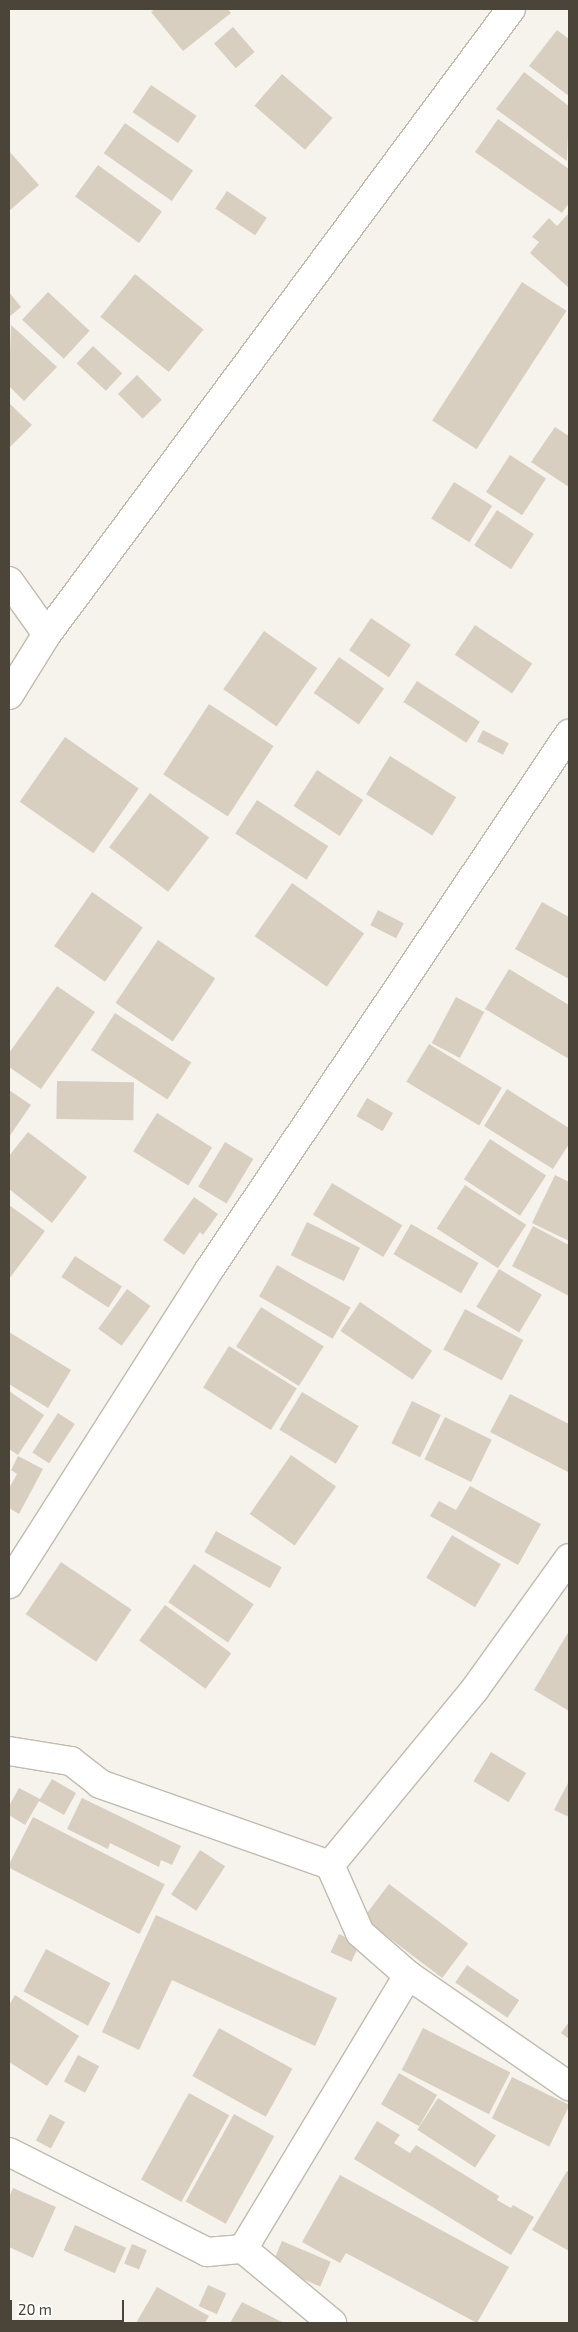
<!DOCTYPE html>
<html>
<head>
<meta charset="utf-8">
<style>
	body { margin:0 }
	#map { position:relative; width:578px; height:2332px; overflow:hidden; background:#f6f3ec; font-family:"Exo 2",sans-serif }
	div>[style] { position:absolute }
	.building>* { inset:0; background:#d8cfc1; transform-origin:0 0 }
	.roads { filter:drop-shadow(1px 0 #c2bbae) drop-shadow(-1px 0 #c2bbae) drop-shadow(0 1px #c2bbae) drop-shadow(0 -1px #c2bbae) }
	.street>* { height:28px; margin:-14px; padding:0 14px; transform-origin:14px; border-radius:14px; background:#fff }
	span { translate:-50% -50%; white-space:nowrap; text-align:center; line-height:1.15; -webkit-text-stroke:4px #fff; paint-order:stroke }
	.frame { position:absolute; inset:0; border:10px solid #4b4439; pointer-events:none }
	.scale { position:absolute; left:10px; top:2300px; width:114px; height:22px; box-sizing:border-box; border:2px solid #4b4439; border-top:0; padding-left:6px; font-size:15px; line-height:18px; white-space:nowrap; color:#4b4439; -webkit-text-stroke:4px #fff; paint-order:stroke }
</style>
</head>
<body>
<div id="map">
	<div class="building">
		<div style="clip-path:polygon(155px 9px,228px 9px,231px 13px,183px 51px,151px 12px)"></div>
		<div style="left:233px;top:27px;width:33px;height:25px;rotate:49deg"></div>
		<div style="clip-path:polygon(557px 30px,569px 39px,569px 96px,529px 66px)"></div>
		<div style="clip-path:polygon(524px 72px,569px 106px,567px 161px,496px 109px)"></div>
		<div style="left:282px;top:74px;width:67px;height:42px;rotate:41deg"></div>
		<div style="left:151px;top:85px;width:55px;height:33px;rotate:34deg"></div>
		<div style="clip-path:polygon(498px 119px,569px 169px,569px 203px,562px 213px,475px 152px)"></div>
		<div style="left:125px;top:123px;width:83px;height:37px;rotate:35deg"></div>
		<div style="clip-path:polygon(9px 151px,39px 185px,9px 211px)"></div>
		<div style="left:98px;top:165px;width:79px;height:39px;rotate:36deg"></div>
		<div style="left:227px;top:191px;width:48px;height:21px;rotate:34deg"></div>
		<div style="clip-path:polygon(569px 213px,569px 288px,530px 253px,539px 242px,532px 237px,549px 218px,557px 226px)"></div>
		<div style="left:135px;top:274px;width:88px;height:55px;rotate:39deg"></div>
		<div style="left:522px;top:282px;width:53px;height:165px;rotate:33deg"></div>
		<div style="clip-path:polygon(9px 292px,21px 307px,9px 317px)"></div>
		<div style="left:48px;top:292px;width:57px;height:38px;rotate:43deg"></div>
		<div style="clip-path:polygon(11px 325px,57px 367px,24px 401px,9px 386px)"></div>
		<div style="left:93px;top:346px;width:40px;height:24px;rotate:43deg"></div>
		<div style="left:137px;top:375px;width:35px;height:27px;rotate:45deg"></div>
		<div style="clip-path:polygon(9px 403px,32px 425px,9px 448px)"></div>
		<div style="clip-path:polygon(555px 427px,569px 436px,569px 487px,531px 462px)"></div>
		<div style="left:510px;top:455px;width:43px;height:44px;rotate:33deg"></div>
		<div style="left:454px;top:482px;width:45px;height:43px;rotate:32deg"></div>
		<div style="left:497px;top:510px;width:44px;height:42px;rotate:33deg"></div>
		<div style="left:371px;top:618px;width:48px;height:39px;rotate:34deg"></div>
		<div style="left:475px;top:625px;width:69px;height:36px;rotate:34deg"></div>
		<div style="left:264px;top:631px;width:65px;height:71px;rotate:35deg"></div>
		<div style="left:339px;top:657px;width:55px;height:44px;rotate:35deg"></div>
		<div style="left:417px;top:681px;width:75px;height:25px;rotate:33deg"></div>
		<div style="left:209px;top:704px;width:77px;height:84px;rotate:33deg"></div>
		<div style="left:483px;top:730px;width:29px;height:13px;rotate:27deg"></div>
		<div style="left:65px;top:737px;width:90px;height:79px;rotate:35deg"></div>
		<div style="left:390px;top:756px;width:78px;height:45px;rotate:32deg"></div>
		<div style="left:317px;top:770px;width:55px;height:43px;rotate:33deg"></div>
		<div style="left:150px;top:793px;width:74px;height:68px;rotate:37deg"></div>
		<div style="left:257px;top:800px;width:85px;height:40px;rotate:33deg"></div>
		<div style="left:292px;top:883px;width:88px;height:65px;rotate:35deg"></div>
		<div style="left:92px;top:892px;width:62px;height:66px;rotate:35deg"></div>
		<div style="clip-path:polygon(542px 902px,569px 917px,569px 979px,515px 949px)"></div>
		<div style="left:378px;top:910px;width:29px;height:17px;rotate:27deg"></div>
		<div style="left:158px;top:940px;width:69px;height:76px;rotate:34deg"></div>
		<div style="clip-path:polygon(509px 969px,569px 1005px,569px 1059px,485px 1009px)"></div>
		<div style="clip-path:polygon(57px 986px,95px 1012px,41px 1089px,9px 1067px,9px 1053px)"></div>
		<div style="left:456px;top:997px;width:32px;height:52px;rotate:28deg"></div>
		<div style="left:115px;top:1013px;width:91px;height:44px;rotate:33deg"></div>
		<div style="left:429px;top:1044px;width:85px;height:44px;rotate:31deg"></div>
		<div style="left:57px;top:1081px;width:77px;height:38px;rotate:1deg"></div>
		<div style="clip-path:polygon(507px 1089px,569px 1128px,569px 1144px,553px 1169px,484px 1126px)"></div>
		<div style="clip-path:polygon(9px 1090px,31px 1105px,9px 1137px)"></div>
		<div style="left:367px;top:1098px;width:30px;height:21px;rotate:30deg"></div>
		<div style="left:157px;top:1113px;width:65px;height:45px;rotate:32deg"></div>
		<div style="clip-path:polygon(28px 1132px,87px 1177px,52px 1223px,9px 1189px,9px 1156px)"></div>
		<div style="left:490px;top:1139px;width:67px;height:48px;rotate:33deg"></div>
		<div style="left:225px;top:1142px;width:33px;height:52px;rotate:31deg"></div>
		<div style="clip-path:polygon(555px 1175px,569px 1182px,569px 1241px,532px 1223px)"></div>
		<div style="left:332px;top:1183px;width:82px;height:37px;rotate:31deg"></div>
		<div style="left:465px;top:1185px;width:73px;height:52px;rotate:33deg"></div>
		<div style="clip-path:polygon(194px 1197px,218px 1214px,203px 1235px,200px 1232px,184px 1255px,163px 1240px)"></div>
		<div style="clip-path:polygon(9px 1205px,45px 1231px,9px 1279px)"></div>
		<div style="left:307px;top:1222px;width:59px;height:37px;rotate:26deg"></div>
		<div style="left:411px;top:1224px;width:78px;height:35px;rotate:30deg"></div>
		<div style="clip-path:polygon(533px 1226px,569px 1245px,569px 1296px,512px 1266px)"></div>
		<div style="left:75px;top:1256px;width:56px;height:25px;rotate:33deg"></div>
		<div style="left:277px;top:1265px;width:85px;height:36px;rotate:30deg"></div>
		<div style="left:499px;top:1269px;width:50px;height:44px;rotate:31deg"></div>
		<div style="left:127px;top:1289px;width:29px;height:49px;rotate:36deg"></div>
		<div style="left:360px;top:1302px;width:87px;height:35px;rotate:34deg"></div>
		<div style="left:261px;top:1307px;width:74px;height:47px;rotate:32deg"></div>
		<div style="left:465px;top:1309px;width:66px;height:46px;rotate:28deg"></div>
		<div style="clip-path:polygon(9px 1332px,71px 1370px,48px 1408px,9px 1384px)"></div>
		<div style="left:229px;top:1346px;width:80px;height:49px;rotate:32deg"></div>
		<div style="clip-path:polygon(9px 1391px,44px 1415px,18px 1455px,9px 1449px)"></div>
		<div style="left:302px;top:1392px;width:66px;height:44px;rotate:31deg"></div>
		<div style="clip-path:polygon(510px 1394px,569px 1424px,568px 1472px,490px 1432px)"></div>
		<div style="left:412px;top:1401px;width:32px;height:47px;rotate:26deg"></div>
		<div style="left:58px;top:1413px;width:20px;height:47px;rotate:33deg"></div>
		<div style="left:445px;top:1417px;width:52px;height:47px;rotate:26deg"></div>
		<div style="left:291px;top:1455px;width:55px;height:72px;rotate:35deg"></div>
		<div style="clip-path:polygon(18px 1456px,43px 1469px,19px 1514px,9px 1508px,9px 1488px,17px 1474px,11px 1470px)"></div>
		<div style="clip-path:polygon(470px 1486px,541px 1524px,518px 1565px,430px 1516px,439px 1501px,456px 1510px)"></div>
		<div style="left:216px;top:1531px;width:75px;height:24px;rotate:29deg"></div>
		<div style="left:452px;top:1535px;width:57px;height:50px;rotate:31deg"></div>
		<div style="left:61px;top:1562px;width:85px;height:63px;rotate:34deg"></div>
		<div style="left:194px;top:1564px;width:72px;height:46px;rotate:34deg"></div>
		<div style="left:165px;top:1605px;width:82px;height:44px;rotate:36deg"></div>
		<div style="clip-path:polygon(569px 1631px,569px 1711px,534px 1690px)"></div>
		<div style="left:491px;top:1752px;width:41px;height:34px;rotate:31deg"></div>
		<div style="clip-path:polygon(52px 1779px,76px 1793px,64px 1815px,39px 1801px,25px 1825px,9px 1815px,9px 1806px,19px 1788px,40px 1799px)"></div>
		<div style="clip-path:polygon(569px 1781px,569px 1817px,554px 1810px)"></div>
		<div style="clip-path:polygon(82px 1798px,181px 1846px,172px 1865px,161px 1860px,159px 1867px,110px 1843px,108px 1849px,67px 1829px)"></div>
		<div style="left:33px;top:1817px;width:148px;height:56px;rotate:27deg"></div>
		<div style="left:200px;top:1850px;width:30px;height:53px;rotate:33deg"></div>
		<div style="left:389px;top:1884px;width:99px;height:43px;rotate:37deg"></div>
		<div style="clip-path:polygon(156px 1915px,337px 1998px,315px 2046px,172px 1980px,139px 2050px,102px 2032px)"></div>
		<div style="left:339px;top:1934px;width:23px;height:20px;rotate:25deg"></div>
		<div style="left:46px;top:1949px;width:73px;height:48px;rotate:28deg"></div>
		<div style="left:467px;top:1965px;width:63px;height:21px;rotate:34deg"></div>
		<div style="clip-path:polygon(15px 1995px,79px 2036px,47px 2086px,9px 2062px,9px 2005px)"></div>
		<div style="clip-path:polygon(569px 2022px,569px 2039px,561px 2033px)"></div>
		<div style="left:219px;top:2028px;width:84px;height:55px;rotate:29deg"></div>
		<div style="left:423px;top:2028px;width:98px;height:47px;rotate:27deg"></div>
		<div style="left:78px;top:2055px;width:24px;height:30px;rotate:28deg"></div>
		<div style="left:399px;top:2073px;width:44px;height:36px;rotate:30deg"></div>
		<div style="left:512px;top:2077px;width:64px;height:46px;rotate:26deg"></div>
		<div style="left:189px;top:2093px;width:46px;height:99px;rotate:29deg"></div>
		<div style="left:438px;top:2098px;width:69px;height:38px;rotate:33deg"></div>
		<div style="left:50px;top:2114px;width:17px;height:30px;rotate:28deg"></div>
		<div style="left:234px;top:2114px;width:46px;height:100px;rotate:29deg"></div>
		<div style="clip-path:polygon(377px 2121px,400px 2135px,394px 2143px,410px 2153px,416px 2145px,499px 2196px,497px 2200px,511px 2208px,513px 2205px,534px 2217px,511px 2255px,354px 2159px)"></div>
		<div style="clip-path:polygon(567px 2171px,569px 2172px,569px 2251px,532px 2230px)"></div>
		<div style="clip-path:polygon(340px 2175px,509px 2267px,477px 2323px,346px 2253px,340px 2263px,302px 2242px)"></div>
		<div style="clip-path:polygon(13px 2188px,56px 2207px,33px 2258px,9px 2247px,9px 2197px)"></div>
		<div style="left:75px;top:2225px;width:56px;height:28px;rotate:24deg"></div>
		<div style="left:282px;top:2241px;width:53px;height:27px;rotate:23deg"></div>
		<div style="left:132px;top:2244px;width:16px;height:21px;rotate:22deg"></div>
		<div style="left:208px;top:2285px;width:20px;height:23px;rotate:24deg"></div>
		<div style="clip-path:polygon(157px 2287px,209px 2316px,205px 2323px,136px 2323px)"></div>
		<div style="clip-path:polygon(242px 2302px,284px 2323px,230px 2323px)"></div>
	</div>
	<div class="roads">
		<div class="street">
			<div style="left:9px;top:581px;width:65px;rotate:54.4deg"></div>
			<div style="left:9px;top:695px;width:72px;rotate:-58.1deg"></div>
			<div style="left:47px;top:634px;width:778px;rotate:-53.41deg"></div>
			<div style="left:9px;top:1584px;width:372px;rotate:-57.5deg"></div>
			<div style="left:209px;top:1270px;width:646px;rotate:-56.11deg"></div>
			<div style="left:9px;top:1751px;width:63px;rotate:9.2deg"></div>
			<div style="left:71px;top:1761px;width:37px;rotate:38deg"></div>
			<div style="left:100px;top:1784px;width:244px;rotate:19.4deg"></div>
			<div style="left:330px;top:1865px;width:74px;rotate:66.2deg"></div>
			<div style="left:360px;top:1933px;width:64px;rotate:41.2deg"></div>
			<div style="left:408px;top:1975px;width:196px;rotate:34.6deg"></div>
			<div style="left:330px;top:1865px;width:228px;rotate:-50.5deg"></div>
			<div style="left:475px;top:1689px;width:161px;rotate:-54.3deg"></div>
			<div style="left:9px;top:2152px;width:222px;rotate:26.8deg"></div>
			<div style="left:207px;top:2252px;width:36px;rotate:-5deg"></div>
			<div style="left:243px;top:2249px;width:320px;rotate:-58.9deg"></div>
			<div style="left:243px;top:2249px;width:116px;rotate:39.7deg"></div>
		</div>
	</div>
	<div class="frame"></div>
	<div class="scale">20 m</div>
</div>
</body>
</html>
